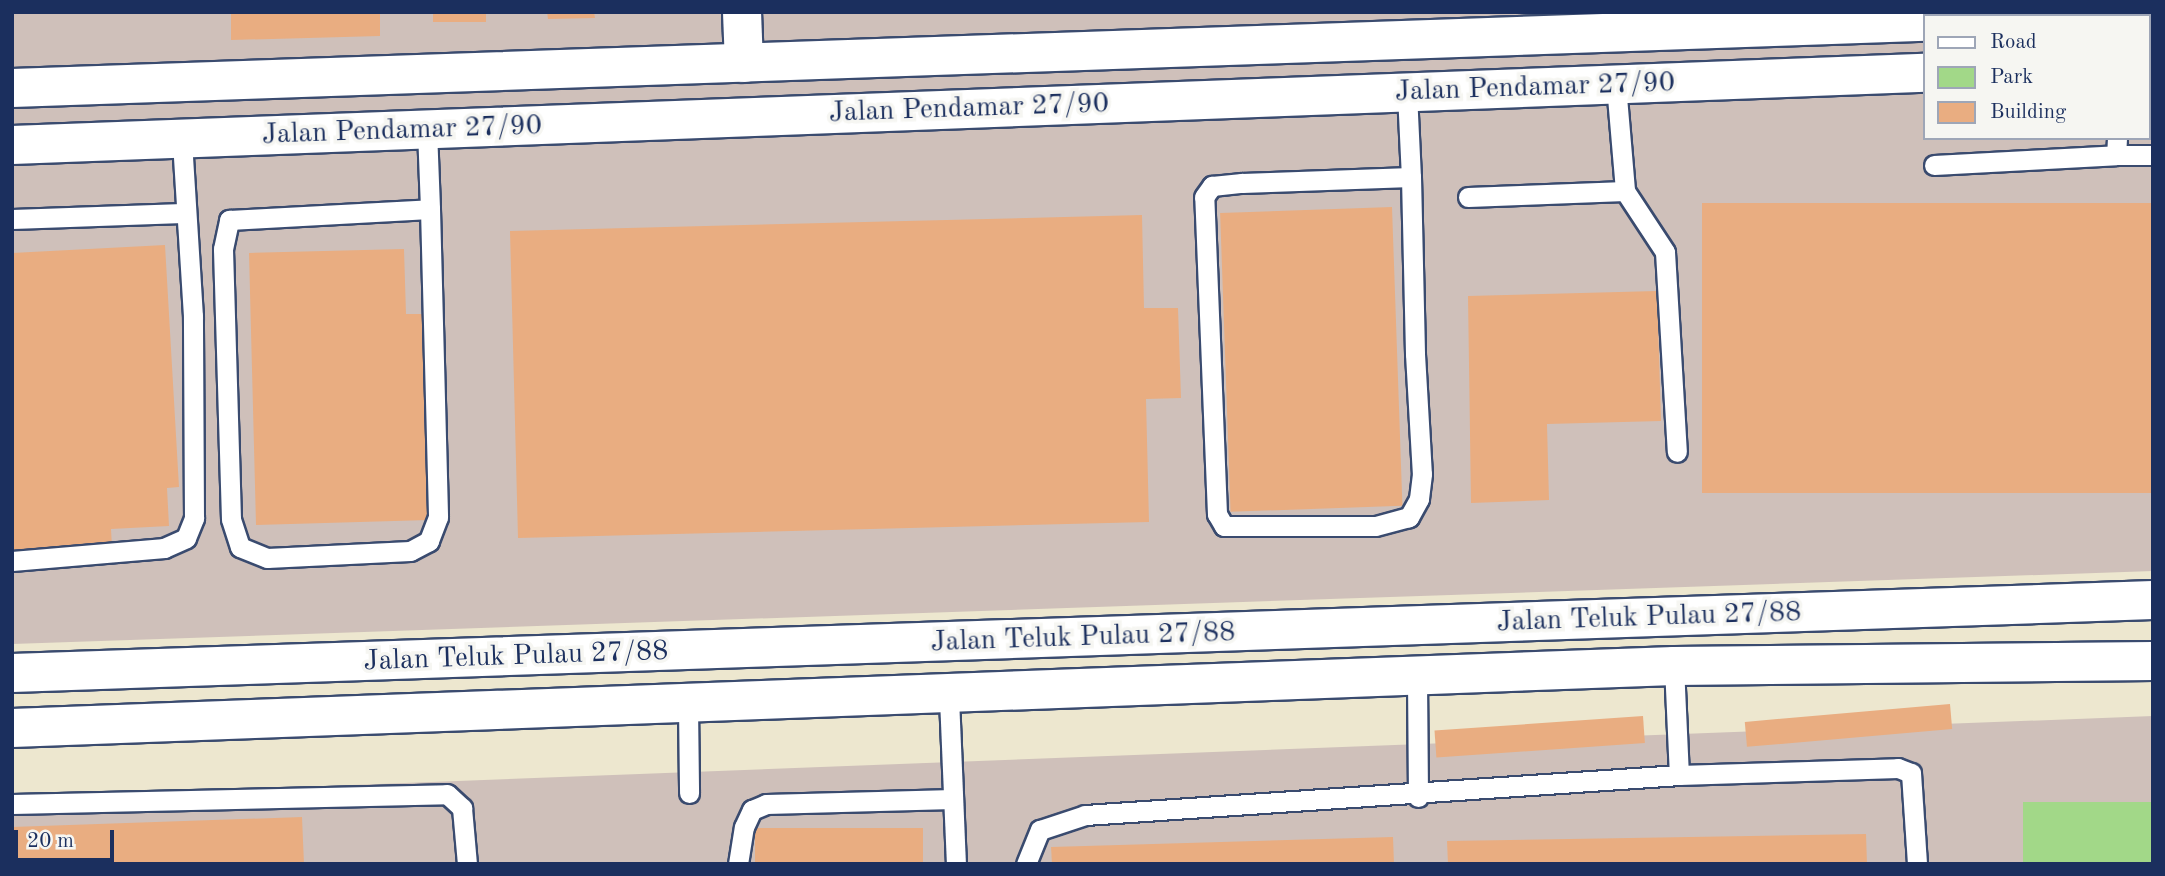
<!DOCTYPE html>
<html>
<head>
<meta charset="utf-8">
<style>
	body { margin:0 }
	#map { position:relative; width:2165px; height:876px; overflow:hidden; background:#ede7cf; font-family:"Old Standard TT",serif }
	div>[style] { position:absolute }
	.industrial>* { inset:0; background:#cfc0ba }
	.green>* { inset:0; background:#a2d888; transform-origin:0 0 }
	.building>* { inset:0; background:#e9ad81; transform-origin:0 0 }
	.roads { filter:drop-shadow(2px 0 #3a4b6f) drop-shadow(-2px 0 #3a4b6f) drop-shadow(0 2px #3a4b6f) drop-shadow(0 -2px #3a4b6f) }
	.lane>* { height:19px; margin:-9.5px; padding:0 9.5px; transform-origin:9.5px; border-radius:9.5px; background:#fff }
	.street>* { height:38px; margin:-19px; padding:0 19px; transform-origin:19px; border-radius:19px; background:#fff }
	.secondary>* { height:38px; margin:-19px; padding:0 19px; transform-origin:19px; border-radius:19px; background:#fff }
	span { translate:-50% -50%; white-space:nowrap; text-align:center; line-height:1.15; -webkit-text-stroke:7px #f6f6f2; paint-order:stroke }
	.street-label { font-size:28px; color:#1b2f5e }
	.frame { position:absolute; inset:0; border:14px solid #1b2f5e; pointer-events:none }
	.legend { position:absolute; left:1923px; top:14px; width:228px; height:126px; box-sizing:border-box; background:#f6f6f2; border:2px solid #9ea6b7; margin:0; padding:9px 12px; list-style:none; font-size:21px; color:#1b2f5e }
	.legend li { display:flex; align-items:center; gap:14px; height:35px }
	.legend b { width:35px; border:2px solid #9ea6b7 }
	.scale { position:absolute; left:14px; top:830px; width:100px; height:32px; box-sizing:border-box; border:4px solid #1b2f5e; border-top:0; padding-left:9px; font-size:21px; line-height:24px; white-space:nowrap; color:#1b2f5e; -webkit-text-stroke:5px #f6f6f2; paint-order:stroke }
</style>
</head>
<body>
<div id="map">
	<div class="industrial">
		<div style="clip-path:polygon(evenodd,12px 12px,2153px 12px,2153px 571px,12px 644px,12px 12px,1925px 16px,2149px 16px,2149px 138px,1925px 138px,1925px 16px)"></div>
		<div style="clip-path:polygon(2153px 716px,2153px 864px,12px 864px,12px 798px)"></div>
	</div>
	<div class="green">
		<div style="left:2153px;top:802px;width:62px;height:130px;rotate:90deg"></div>
	</div>
	<div class="building">
		<div style="clip-path:polygon(231px 12px,380px 12px,380px 36px,231px 40px)"></div>
		<div style="left:433px;top:12px;width:53px;height:10px"></div>
		<div style="clip-path:polygon(547px 12px,594px 12px,595px 18px,548px 19px)"></div>
		<div style="left:2153px;top:203px;width:290px;height:451px;rotate:90deg"></div>
		<div style="left:1392px;top:207px;width:299px;height:172px;rotate:88deg"></div>
		<div style="clip-path:polygon(1142px 215px,1144px 308px,1178px 308px,1181px 398px,1146px 399px,1149px 522px,518px 538px,510px 231px)"></div>
		<div style="clip-path:polygon(165px 245px,179px 487px,167px 488px,169px 526px,111px 529px,112px 547px,12px 552px,12px 253px)"></div>
		<div style="clip-path:polygon(404px 249px,406px 314px,424px 314px,429px 520px,256px 525px,249px 253px)"></div>
		<div style="clip-path:polygon(1657px 291px,1661px 421px,1547px 424px,1549px 500px,1471px 503px,1468px 296px)"></div>
		<div style="left:1950px;top:704px;width:25px;height:206px;rotate:85deg"></div>
		<div style="left:1643px;top:716px;width:27px;height:209px;rotate:86deg"></div>
		<div style="clip-path:polygon(302px 817px,304px 864px,12px 864px,12px 827px)"></div>
		<div style="left:923px;top:828px;width:36px;height:168px;rotate:90deg"></div>
		<div style="clip-path:polygon(1866px 834px,1867px 864px,1448px 864px,1447px 841px)"></div>
		<div style="clip-path:polygon(1393px 837px,1394px 864px,1052px 864px,1051px 847px)"></div>
	</div>
	<div class="roads">
		<div class="lane">
			<div style="left:1616px;top:85px;width:106px;rotate:85.1deg"></div>
			<div style="left:1625px;top:191px;width:73px;rotate:56.7deg"></div>
			<div style="left:1665px;top:252px;width:200px;rotate:86.6deg"></div>
			<div style="left:1407px;top:93px;width:84px;rotate:87.3deg"></div>
			<div style="left:1411px;top:177px;width:177px;rotate:88.7deg"></div>
			<div style="left:1415px;top:354px;width:120px;rotate:86.7deg"></div>
			<div style="left:1422px;top:474px;width:25px;rotate:97deg"></div>
			<div style="left:1419px;top:499px;width:21px;rotate:119deg"></div>
			<div style="left:1409px;top:517px;width:35px;rotate:165deg"></div>
			<div style="left:1375px;top:526px;width:151px;rotate:180deg"></div>
			<div style="left:1224px;top:526px;width:14px;rotate:-120deg"></div>
			<div style="left:1217px;top:514px;width:317px;rotate:-92.3deg"></div>
			<div style="left:1204px;top:197px;width:14px;rotate:-54deg"></div>
			<div style="left:1212px;top:186px;width:30px;rotate:-6deg"></div>
			<div style="left:1242px;top:183px;width:169px;rotate:-2deg"></div>
			<div style="left:427px;top:130px;width:79px;rotate:87.8deg"></div>
			<div style="left:430px;top:209px;width:308px;rotate:88.5deg"></div>
			<div style="left:438px;top:517px;width:26px;rotate:111deg"></div>
			<div style="left:429px;top:541px;width:21px;rotate:152deg"></div>
			<div style="left:410px;top:551px;width:143px;rotate:177.2deg"></div>
			<div style="left:267px;top:558px;width:29px;rotate:-158deg"></div>
			<div style="left:240px;top:547px;width:29px;rotate:-108deg"></div>
			<div style="left:231px;top:519px;width:270px;rotate:-91.7deg"></div>
			<div style="left:223px;top:249px;width:30px;rotate:-78deg"></div>
			<div style="left:229px;top:220px;width:201px;rotate:-3.1deg"></div>
			<div style="left:2117px;top:138px;width:17px;rotate:93deg"></div>
			<div style="left:2116px;top:155px;width:37px"></div>
			<div style="left:1934px;top:165px;width:182px;rotate:-3.1deg"></div>
			<div style="left:1468px;top:197px;width:157px;rotate:-2.2deg"></div>
			<div style="left:12px;top:219px;width:171px;rotate:-2deg"></div>
			<div style="left:12px;top:561px;width:153px;rotate:-4.9deg"></div>
			<div style="left:164px;top:548px;width:24px;rotate:-24deg"></div>
			<div style="left:186px;top:538px;width:22px;rotate:-68deg"></div>
			<div style="left:194px;top:518px;width:202px;rotate:-90.3deg"></div>
			<div style="left:193px;top:316px;width:177px;rotate:-93.6deg"></div>
			<div style="left:1674px;top:666px;width:109px;rotate:87.4deg"></div>
			<div style="left:1417px;top:680px;width:117px;rotate:89.5deg"></div>
			<div style="left:949px;top:698px;width:166px;rotate:87.6deg"></div>
			<div style="left:688px;top:706px;width:87px;rotate:89.3deg"></div>
			<div style="left:12px;top:804px;width:435px;rotate:-1.3deg"></div>
			<div style="left:447px;top:794px;width:21px;rotate:43deg"></div>
			<div style="left:462px;top:808px;width:56px;rotate:84.9deg"></div>
			<div style="left:738px;top:864px;width:37px;rotate:-81deg"></div>
			<div style="left:744px;top:827px;width:19px;rotate:-65deg"></div>
			<div style="left:752px;top:810px;width:15px;rotate:-23deg"></div>
			<div style="left:766px;top:804px;width:187px;rotate:-1.5deg"></div>
			<div style="left:1026px;top:864px;width:37px;rotate:-68deg"></div>
			<div style="left:1040px;top:830px;width:47px;rotate:-18.4deg"></div>
			<div style="left:1085px;top:815px;width:595px;rotate:-3.85deg"></div>
			<div style="left:1679px;top:775px;width:219px;rotate:-1.8deg"></div>
			<div style="left:1898px;top:768px;width:14px;rotate:21deg"></div>
			<div style="left:1911px;top:773px;width:91px;rotate:86.2deg"></div>
		</div>
		<div class="street">
			<div style="left:742px;top:12px;width:51px;rotate:87.8deg"></div>
			<div style="left:2093px;top:16px;width:60px;rotate:-1.9deg"></div>
			<div style="left:2149px;top:65px;width:4px"></div>
			<div style="left:12px;top:88px;width:1914px;rotate:-1.98deg"></div>
			<div style="left:12px;top:145px;width:1914px;rotate:-2.16deg"></div>
		</div>
		<div class="secondary">
			<div style="left:12px;top:673px;width:2142px;rotate:-1.95deg"></div>
			<div style="left:12px;top:728px;width:1663px;rotate:-2.14deg"></div>
			<div style="left:1674px;top:666px;width:479px;rotate:-0.6deg"></div>
		</div>
	</div>
	<div class="street-label">
		<span style="left:1535px;top:88px;rotate:-2deg">Jalan Pendamar 27/90</span>
		<span style="left:969px;top:109px;rotate:-2deg">Jalan Pendamar 27/90</span>
		<span style="left:402px;top:131px;rotate:-2deg">Jalan Pendamar 27/90</span>
		<span style="left:1649px;top:618px;rotate:-2deg">Jalan Teluk Pulau 27/88</span>
		<span style="left:1083px;top:638px;rotate:-2deg">Jalan Teluk Pulau 27/88</span>
		<span style="left:516px;top:657px;rotate:-2deg">Jalan Teluk Pulau 27/88</span>
	</div>
	<div class="frame"></div>
	<ul class="legend">
	<li><b style="height:9px;background:#fff"></b>Road</li>
	<li><b style="height:19px;background:#a2d888"></b>Park</li>
	<li><b style="height:19px;background:#e9ad81"></b>Building</li>
	</ul>
	<div class="scale">20 m</div>
</div>
</body>
</html>
